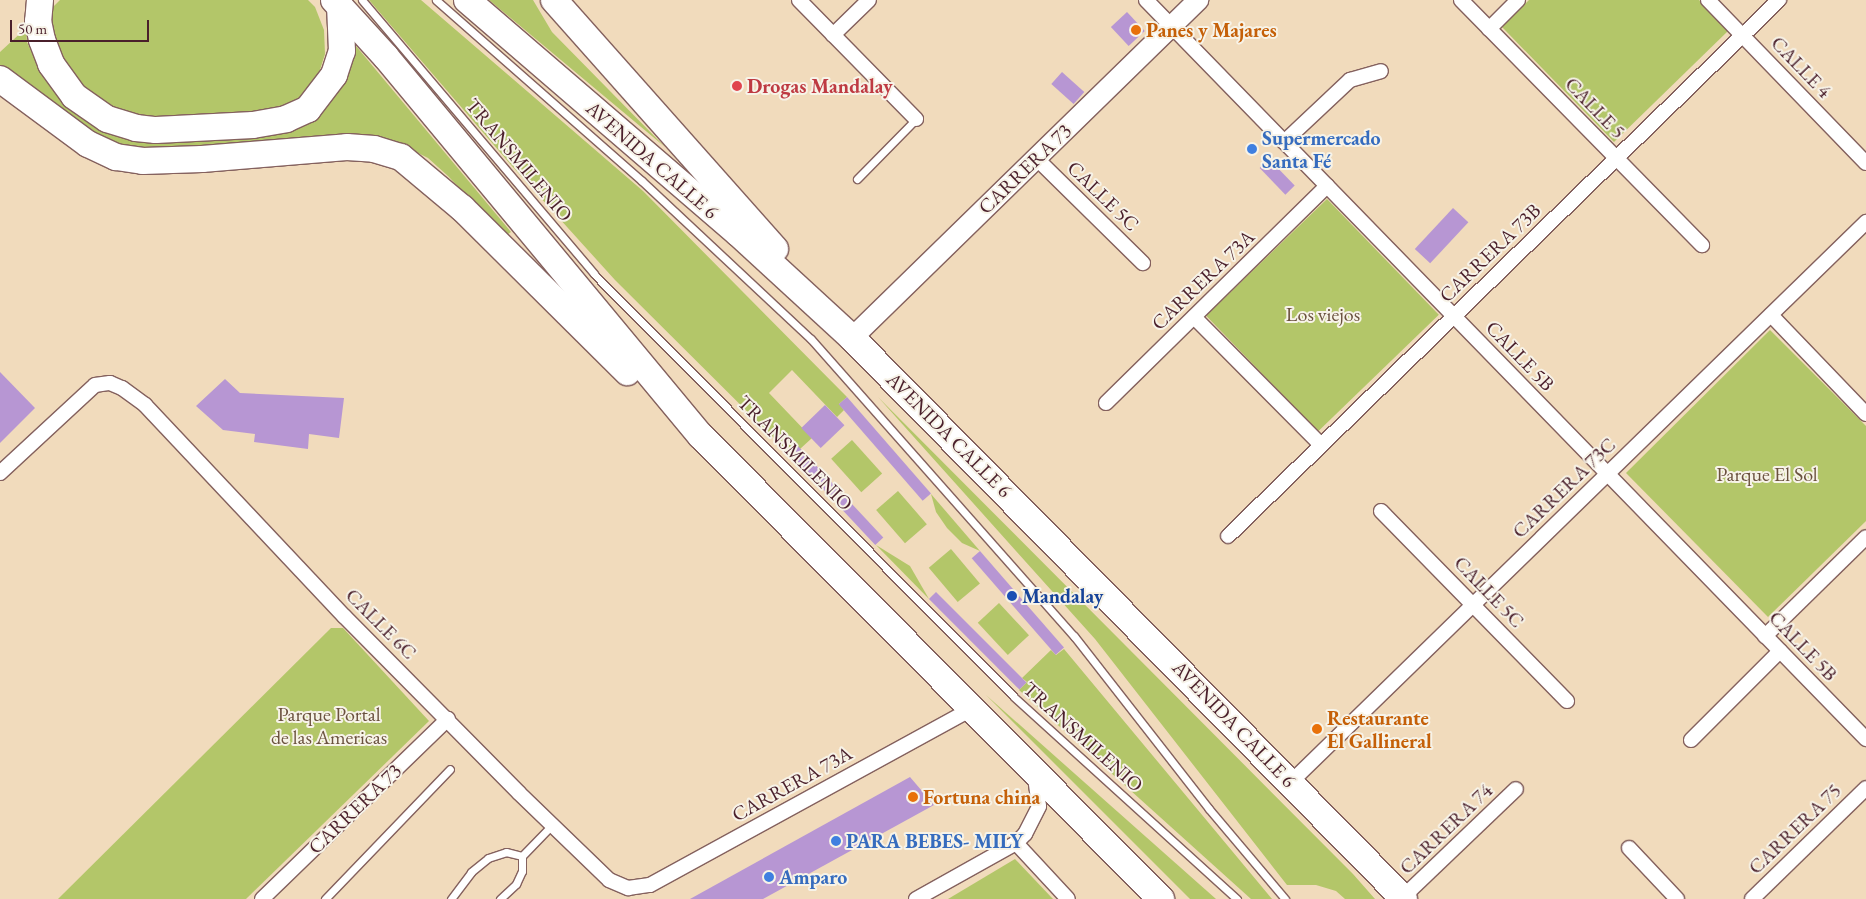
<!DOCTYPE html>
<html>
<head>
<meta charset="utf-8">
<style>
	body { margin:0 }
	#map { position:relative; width:1866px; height:899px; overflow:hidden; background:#f1dbbc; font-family:"EB Garamond",serif }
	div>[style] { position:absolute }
	.green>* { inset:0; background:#b3c669; transform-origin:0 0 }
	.building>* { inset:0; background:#b796d3; transform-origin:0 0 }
	.roads { filter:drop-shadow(1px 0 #84615e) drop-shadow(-1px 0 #84615e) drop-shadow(0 1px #84615e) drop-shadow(0 -1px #84615e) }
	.lane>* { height:7px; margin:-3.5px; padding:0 3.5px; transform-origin:3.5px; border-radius:3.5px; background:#fff }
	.street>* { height:14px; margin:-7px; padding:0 7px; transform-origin:7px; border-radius:7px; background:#fff }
	.secondary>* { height:20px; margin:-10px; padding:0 10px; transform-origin:10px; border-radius:10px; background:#fff }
	.highway>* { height:26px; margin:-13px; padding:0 13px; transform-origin:13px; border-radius:13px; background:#fff }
	.dots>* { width:14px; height:14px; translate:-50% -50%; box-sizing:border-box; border:2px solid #f7f3e8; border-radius:50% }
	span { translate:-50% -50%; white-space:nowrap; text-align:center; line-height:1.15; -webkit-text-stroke:4px #f7f3e8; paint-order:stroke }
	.food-label { font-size:20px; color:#c56008; font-weight:700 }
	.left { translate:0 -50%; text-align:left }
	.street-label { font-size:20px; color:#4a1f2b }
	.health-label { font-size:20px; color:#be3a42; font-weight:700 }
	.shop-label { font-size:20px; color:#366cbe; font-weight:700 }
	.park-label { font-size:20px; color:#6a513e }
	.transit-label { font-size:20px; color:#164399; font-weight:700 }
	.scale { position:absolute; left:10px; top:20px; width:139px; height:22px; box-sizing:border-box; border:2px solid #4a1f2b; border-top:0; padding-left:6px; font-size:15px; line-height:18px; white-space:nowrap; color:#4a1f2b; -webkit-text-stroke:4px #f7f3e8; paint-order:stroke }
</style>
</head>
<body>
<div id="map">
	<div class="green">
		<div style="clip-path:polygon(60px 0,308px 0,315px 7px,324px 30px,325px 54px,318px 76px,297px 100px,272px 112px,160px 121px,134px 116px,92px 99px,64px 68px,46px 14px)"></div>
		<div style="clip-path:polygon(369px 0,421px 0,643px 191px,847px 397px,839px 404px,844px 410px,837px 417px,792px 370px,769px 393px,812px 438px,800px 449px,788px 452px,615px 280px,511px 165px)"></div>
		<div style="clip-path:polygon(489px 0,533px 0,552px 32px,665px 147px)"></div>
		<div style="clip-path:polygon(1529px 0,1699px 0,1729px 30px,1614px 142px,1502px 27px)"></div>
		<div style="clip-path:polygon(26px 28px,27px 42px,41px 73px,57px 94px,82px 118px,109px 134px,131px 140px,290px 129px,351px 40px,511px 232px,505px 236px,448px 176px,428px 158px,404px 146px,156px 153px,100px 140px,0 66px,0 52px)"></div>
		<div style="left:1327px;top:199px;width:161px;height:168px;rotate:46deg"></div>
		<div style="clip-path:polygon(1770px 330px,1866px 426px,1866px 521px,1768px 617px,1626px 473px)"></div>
		<div style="clip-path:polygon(878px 397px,1353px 874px,1375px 899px,1345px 899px,1336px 891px,1316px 885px,1287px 885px,1095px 639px)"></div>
		<div style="left:852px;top:440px;width:45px;height:28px;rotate:48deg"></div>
		<div style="left:898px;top:491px;width:44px;height:29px;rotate:49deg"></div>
		<div style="clip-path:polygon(931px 494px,980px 551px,962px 543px,947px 528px,936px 512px)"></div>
		<div style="clip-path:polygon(876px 545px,910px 566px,929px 599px)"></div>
		<div style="left:951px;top:549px;width:45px;height:29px;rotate:50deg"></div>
		<div style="left:999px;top:603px;width:44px;height:29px;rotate:47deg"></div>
		<div style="clip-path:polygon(331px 628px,343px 628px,429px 721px,246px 899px,58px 899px)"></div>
		<div style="clip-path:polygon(1064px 649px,1272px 899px,1251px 899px,1019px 690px,1027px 682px,1022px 678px,1051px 650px,1056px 655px)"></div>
		<div style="clip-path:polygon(986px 695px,1216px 899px,1190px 899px)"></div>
		<div style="clip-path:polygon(1015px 859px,1053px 899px,948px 899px)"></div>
	</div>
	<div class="building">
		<div style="left:1127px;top:12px;width:26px;height:22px;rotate:47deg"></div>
		<div style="left:1062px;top:72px;width:30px;height:16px;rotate:42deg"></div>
		<div style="left:1269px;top:159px;width:37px;height:13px;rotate:46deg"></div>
		<div style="left:1453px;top:208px;width:21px;height:56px;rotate:43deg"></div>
		<div style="clip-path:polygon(0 372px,35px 408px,0 443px)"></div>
		<div style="clip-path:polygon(225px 379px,240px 393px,344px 398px,339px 438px,309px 434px,308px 449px,254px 442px,255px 434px,223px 430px,196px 406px)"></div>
		<div style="left:847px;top:397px;width:128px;height:11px;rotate:49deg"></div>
		<div style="left:825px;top:405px;width:28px;height:33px;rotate:46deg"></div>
		<div style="left:796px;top:444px;width:128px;height:11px;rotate:47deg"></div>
		<div style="left:980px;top:551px;width:128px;height:11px;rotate:49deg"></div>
		<div style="left:936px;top:592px;width:128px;height:10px;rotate:45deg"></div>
		<div style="clip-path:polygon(910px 777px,934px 805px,763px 899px,690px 899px)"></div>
	</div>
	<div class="roads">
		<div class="lane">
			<div style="left:362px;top:0;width:359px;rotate:49.7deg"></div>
			<div style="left:594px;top:274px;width:596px;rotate:45.2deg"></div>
			<div style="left:1014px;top:697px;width:301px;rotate:42.2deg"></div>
			<div style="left:436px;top:0;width:274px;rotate:41.3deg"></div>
			<div style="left:642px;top:181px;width:231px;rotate:43.1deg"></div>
			<div style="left:811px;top:339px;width:397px;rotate:48.5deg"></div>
			<div style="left:1074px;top:636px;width:219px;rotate:52deg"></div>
			<div style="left:1209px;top:809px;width:118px;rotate:49.8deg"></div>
			<div style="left:857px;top:179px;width:84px;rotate:-45.5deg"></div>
			<div style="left:325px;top:899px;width:180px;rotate:-46.1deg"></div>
			<div style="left:451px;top:899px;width:34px;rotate:-53deg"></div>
			<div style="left:471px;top:872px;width:22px;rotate:-39deg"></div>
			<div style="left:488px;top:858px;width:19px;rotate:-18deg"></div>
			<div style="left:506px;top:852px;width:16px;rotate:14deg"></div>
			<div style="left:500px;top:899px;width:22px;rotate:-43deg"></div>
			<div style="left:516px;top:884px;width:14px;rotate:-65deg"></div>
			<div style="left:522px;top:871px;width:15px;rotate:-90deg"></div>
			<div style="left:522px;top:856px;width:43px;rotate:-45.9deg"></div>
		</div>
		<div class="street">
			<div style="left:799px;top:0;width:167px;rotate:45.5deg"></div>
			<div style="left:1146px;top:0;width:1032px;rotate:45.75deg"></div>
			<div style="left:1461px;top:0;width:344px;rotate:45.5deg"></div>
			<div style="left:1708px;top:0;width:227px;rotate:45.9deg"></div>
			<div style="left:1489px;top:29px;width:41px;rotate:-45deg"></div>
			<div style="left:833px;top:35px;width:50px;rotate:-44.2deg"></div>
			<div style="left:1284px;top:142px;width:91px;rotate:-43.2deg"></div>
			<div style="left:1350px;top:80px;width:32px;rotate:-16deg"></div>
			<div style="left:1036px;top:158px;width:150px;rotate:44.5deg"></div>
			<div style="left:1771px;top:315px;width:137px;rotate:46.2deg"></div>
			<div style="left:1194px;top:317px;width:180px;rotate:45.2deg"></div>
			<div style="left:1106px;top:403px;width:310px;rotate:-44.5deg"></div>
			<div style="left:0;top:473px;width:129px;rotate:-42.8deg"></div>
			<div style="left:95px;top:385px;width:15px;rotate:-8deg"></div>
			<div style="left:110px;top:383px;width:13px;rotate:23deg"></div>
			<div style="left:122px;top:388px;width:29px;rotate:36deg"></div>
			<div style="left:145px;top:405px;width:290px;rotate:46.7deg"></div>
			<div style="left:344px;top:616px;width:249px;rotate:45.3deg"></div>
			<div style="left:519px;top:793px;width:125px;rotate:44deg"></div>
			<div style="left:609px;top:880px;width:21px;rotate:23deg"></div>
			<div style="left:628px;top:888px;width:22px;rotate:-8deg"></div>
			<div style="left:650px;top:885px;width:367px;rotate:-28.7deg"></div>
			<div style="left:1381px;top:511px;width:266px;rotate:45.6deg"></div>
			<div style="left:1228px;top:536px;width:769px;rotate:-44.21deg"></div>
			<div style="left:1765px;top:636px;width:141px;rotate:-44.4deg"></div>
			<div style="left:1691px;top:740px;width:126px;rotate:-45deg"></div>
			<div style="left:1291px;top:782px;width:803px;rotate:-44.24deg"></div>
			<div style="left:1016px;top:843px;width:76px;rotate:47.1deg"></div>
			<div style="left:1629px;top:848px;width:70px;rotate:46.7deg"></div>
			<div style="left:1403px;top:897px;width:156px;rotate:-43.7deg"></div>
			<div style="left:262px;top:899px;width:259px;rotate:-44.1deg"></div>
			<div style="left:916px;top:899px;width:115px;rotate:-29.2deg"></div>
			<div style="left:1016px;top:843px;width:13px;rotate:-45deg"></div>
			<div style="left:1025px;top:834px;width:31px;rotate:-63deg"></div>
			<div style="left:1039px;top:806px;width:28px;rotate:-98deg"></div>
			<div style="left:1752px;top:899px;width:159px;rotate:-44.2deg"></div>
		</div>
		<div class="secondary">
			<div style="left:852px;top:338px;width:484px;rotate:-44.3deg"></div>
		</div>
		<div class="highway">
			<div style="left:40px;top:0;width:21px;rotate:95deg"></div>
			<div style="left:38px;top:21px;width:19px;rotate:78deg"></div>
			<div style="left:42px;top:40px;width:26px;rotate:69deg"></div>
			<div style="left:51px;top:64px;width:39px;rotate:54deg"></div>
			<div style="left:74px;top:96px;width:40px;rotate:34.9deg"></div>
			<div style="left:107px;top:119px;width:30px;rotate:17deg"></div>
			<div style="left:136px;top:128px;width:20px;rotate:6deg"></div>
			<div style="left:156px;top:130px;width:97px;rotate:-3deg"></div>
			<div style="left:253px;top:125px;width:34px;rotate:-10deg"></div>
			<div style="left:286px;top:119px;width:24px;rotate:-24deg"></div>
			<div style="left:308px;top:109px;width:43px;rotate:-52.6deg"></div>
			<div style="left:334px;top:75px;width:25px;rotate:-72deg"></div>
			<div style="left:342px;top:51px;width:45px;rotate:-92.5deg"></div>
			<div style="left:334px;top:0;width:77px;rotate:47.6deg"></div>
			<div style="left:386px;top:57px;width:493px;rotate:50.3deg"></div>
			<div style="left:701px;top:436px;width:653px;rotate:45.19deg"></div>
			<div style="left:467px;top:0;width:359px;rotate:40.7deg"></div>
			<div style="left:739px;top:234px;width:154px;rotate:42.6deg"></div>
			<div style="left:852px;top:338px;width:787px;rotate:45.46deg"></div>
			<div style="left:554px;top:0;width:333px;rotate:48.4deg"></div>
			<div style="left:0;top:79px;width:109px;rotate:36.5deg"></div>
			<div style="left:88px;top:144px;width:31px;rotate:25deg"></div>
			<div style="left:116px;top:157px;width:27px;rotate:8deg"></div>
			<div style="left:143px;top:161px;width:59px;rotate:-1.9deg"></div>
			<div style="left:202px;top:159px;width:145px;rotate:-4.7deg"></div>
			<div style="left:347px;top:147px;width:27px;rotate:4deg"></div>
			<div style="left:374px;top:149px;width:28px;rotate:17deg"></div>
			<div style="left:401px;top:157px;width:80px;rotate:39.9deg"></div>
			<div style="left:462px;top:208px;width:233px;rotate:44.8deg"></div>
		</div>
	</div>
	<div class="dots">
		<div style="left:1136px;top:30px;background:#e8710a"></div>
		<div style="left:737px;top:86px;background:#e0444e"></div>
		<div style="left:1252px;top:149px;background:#3f7fe0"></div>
		<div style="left:1012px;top:596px;background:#1a4fb4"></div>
		<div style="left:1317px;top:729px;background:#e8710a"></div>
		<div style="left:913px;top:797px;background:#e8710a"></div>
		<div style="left:836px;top:841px;background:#3f7fe0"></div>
		<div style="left:769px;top:877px;background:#3f7fe0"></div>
	</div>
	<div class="food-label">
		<span class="left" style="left:1146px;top:30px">Panes y Majares</span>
		<span class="left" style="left:1327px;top:730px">Restaurante<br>El Gallineral</span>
		<span class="left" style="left:923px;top:797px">Fortuna china</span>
	</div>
	<div class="street-label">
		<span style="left:1801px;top:67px;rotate:46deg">CALLE 4</span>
		<span style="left:1595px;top:108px;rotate:46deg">CALLE 5</span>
		<span style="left:519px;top:160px;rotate:50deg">TRANSMILENIO</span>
		<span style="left:652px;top:160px;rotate:41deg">AVENIDA CALLE 6</span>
		<span style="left:1025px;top:169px;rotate:-44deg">CARRERA 73</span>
		<span style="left:1103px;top:196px;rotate:44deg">CALLE 5C</span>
		<span style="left:1490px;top:253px;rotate:-44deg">CARRERA 73B</span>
		<span style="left:1203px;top:280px;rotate:-44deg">CARRERA 73A</span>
		<span style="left:1520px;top:356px;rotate:46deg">CALLE 5B</span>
		<span style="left:949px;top:435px;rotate:45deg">AVENIDA CALLE 6</span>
		<span style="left:795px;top:453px;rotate:45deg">TRANSMILENIO</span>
		<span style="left:1564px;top:488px;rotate:-44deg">CARRERA 73C</span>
		<span style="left:1489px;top:592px;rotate:46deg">CALLE 5C</span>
		<span style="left:381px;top:624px;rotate:45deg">CALLE 6C</span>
		<span style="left:1803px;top:646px;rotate:46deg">CALLE 5B</span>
		<span style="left:1234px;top:724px;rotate:46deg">AVENIDA CALLE 6</span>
		<span style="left:1083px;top:737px;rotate:42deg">TRANSMILENIO</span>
		<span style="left:792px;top:784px;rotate:-29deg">CARRERA 73A</span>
		<span style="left:355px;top:809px;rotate:-44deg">CARRERA 73</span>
		<span style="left:1446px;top:829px;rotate:-44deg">CARRERA 74</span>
		<span style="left:1795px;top:829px;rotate:-44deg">CARRERA 75</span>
	</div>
	<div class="health-label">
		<span class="left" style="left:747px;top:86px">Drogas Mandalay</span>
	</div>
	<div class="shop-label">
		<span class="left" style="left:1262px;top:150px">Supermercado<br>Santa Fé</span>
		<span class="left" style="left:846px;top:841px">PARA BEBES- MILY</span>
		<span class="left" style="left:779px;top:877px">Amparo</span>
	</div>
	<div class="park-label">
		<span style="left:1323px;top:314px">Los viejos</span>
		<span style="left:1767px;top:474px">Parque El Sol</span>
		<span style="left:329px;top:726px">Parque Portal<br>de las Americas</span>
	</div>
	<div class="transit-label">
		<span class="left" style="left:1022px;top:596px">Mandalay</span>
	</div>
	<div class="scale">50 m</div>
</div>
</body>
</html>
